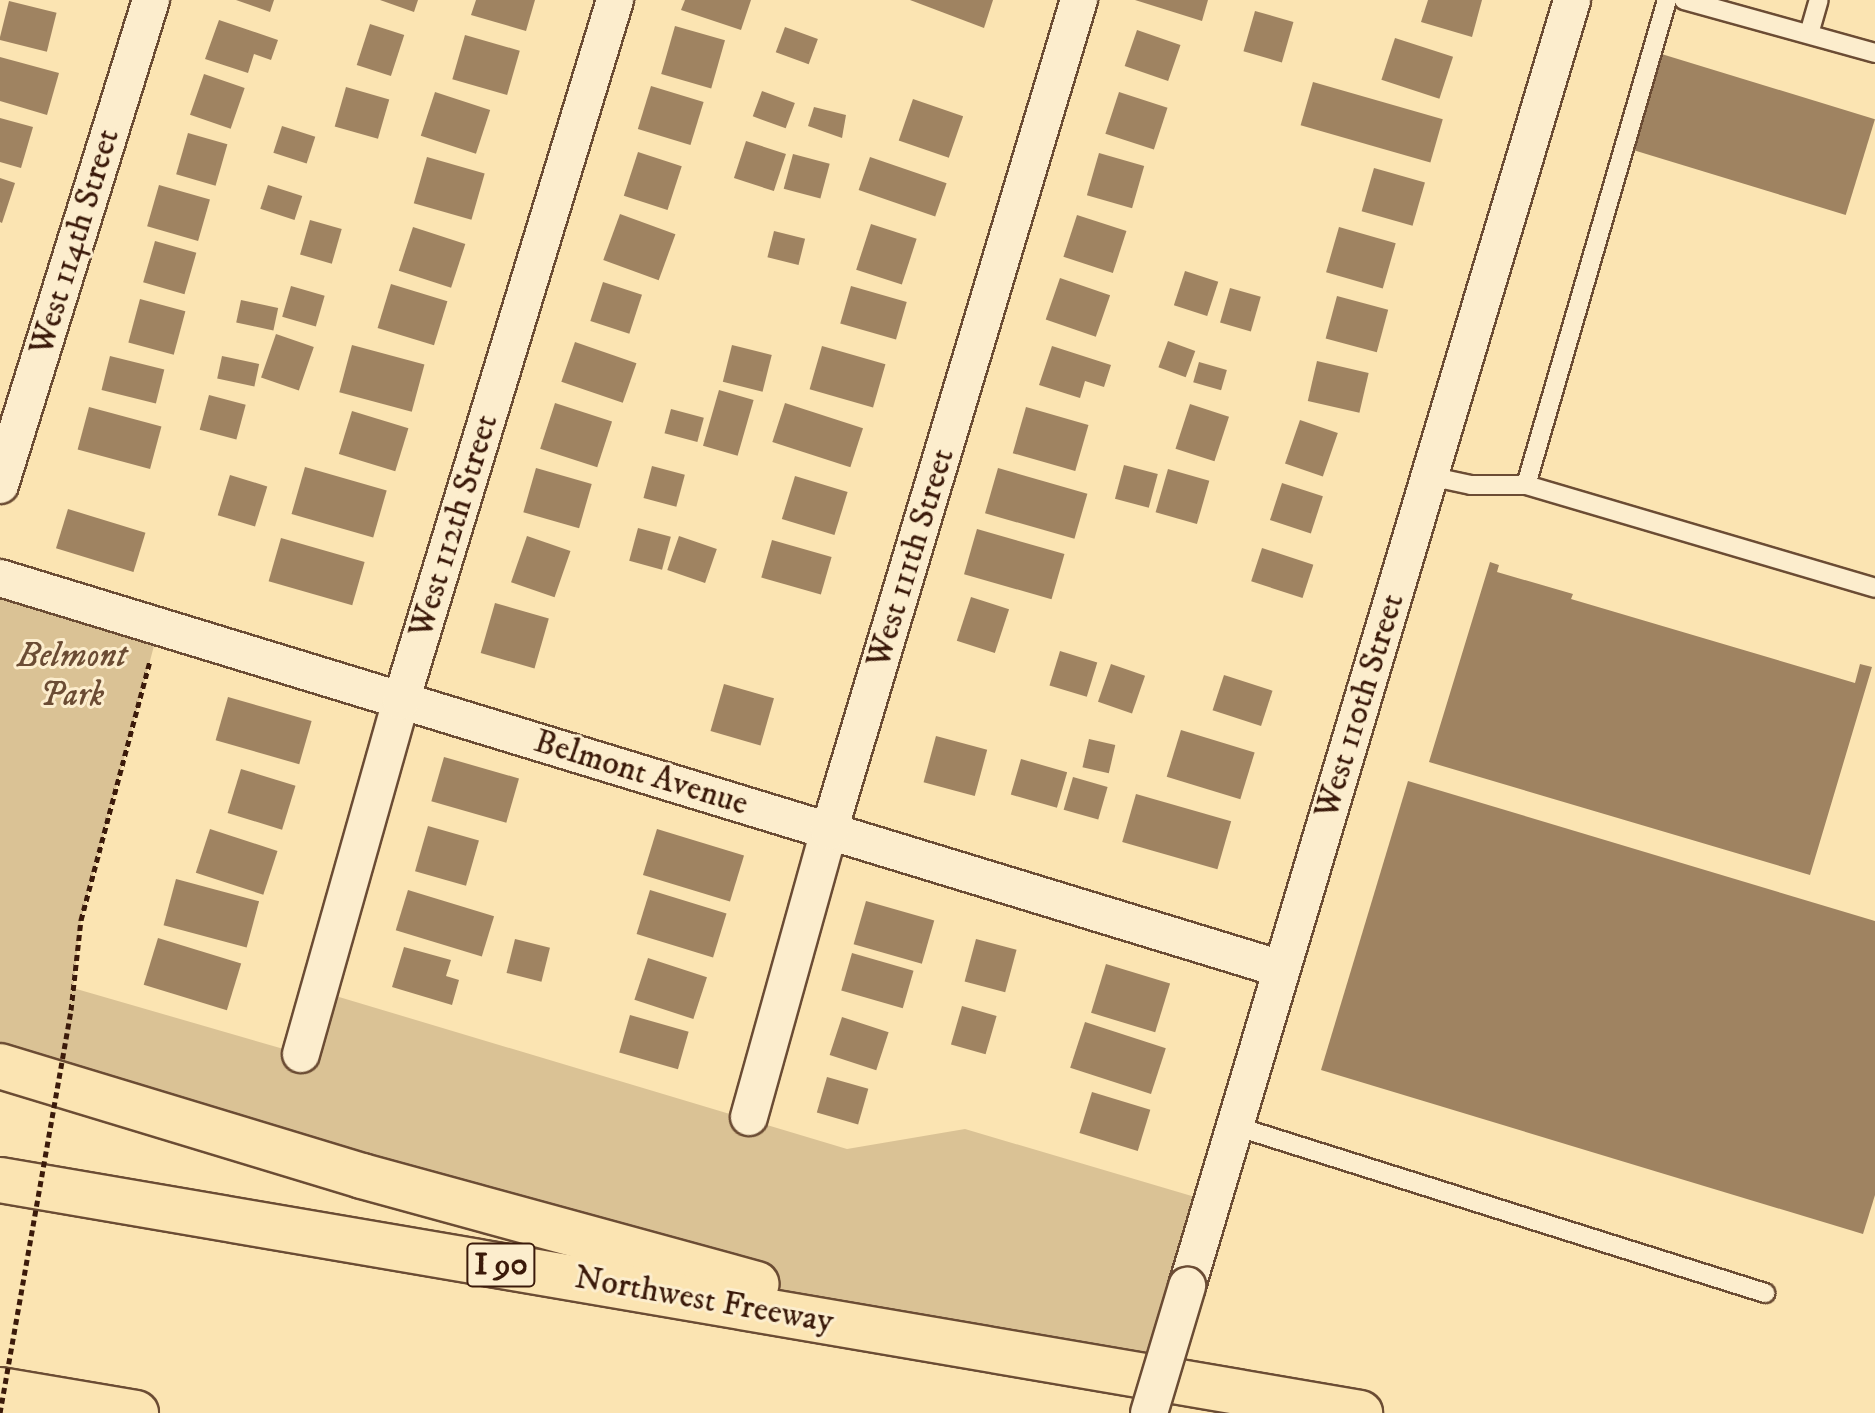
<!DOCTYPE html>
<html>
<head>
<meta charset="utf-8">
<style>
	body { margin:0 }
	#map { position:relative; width:1875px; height:1413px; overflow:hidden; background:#fbe4b2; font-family:"IM FELL DW Pica",serif }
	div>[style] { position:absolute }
	.green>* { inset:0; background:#dac295 }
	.building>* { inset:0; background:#9f8361; transform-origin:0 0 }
	.path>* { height:5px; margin-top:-2.5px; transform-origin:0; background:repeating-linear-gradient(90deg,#3b1a0a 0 6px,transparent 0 10px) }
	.roads { filter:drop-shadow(2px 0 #6b4c34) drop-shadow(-2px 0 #6b4c34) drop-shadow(0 2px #6b4c34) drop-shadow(0 -2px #6b4c34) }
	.service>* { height:18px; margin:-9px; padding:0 9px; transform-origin:9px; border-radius:9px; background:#fcedcd }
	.minor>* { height:36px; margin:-18px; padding:0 18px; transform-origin:18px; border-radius:18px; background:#fcedcd }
	.motorway>* { height:44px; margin:-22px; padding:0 22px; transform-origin:22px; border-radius:22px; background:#fbe4b2 }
	.path-bridge>* { height:5px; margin-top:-2.5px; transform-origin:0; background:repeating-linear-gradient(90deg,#3b1a0a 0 6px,transparent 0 10px) }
	.bridges { filter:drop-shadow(2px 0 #6b4c34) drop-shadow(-2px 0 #6b4c34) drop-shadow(0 2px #6b4c34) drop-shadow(0 -2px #6b4c34) }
	.minor-bridge>* { height:36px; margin:-18px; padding:0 18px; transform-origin:18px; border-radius:18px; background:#fcedcd }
	span { translate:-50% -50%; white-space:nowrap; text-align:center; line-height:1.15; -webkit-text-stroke:6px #fcedcd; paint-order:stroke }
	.shield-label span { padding:2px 6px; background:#fcedcd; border:2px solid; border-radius:6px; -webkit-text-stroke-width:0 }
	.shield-label { font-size:32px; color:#3b1a0a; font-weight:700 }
	.street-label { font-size:34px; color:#3b1a0a }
	.park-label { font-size:34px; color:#6b4c34; font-style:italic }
</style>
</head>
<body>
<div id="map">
	<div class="green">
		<div style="clip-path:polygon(0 578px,159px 627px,81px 920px,73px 988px,301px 1054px,319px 991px,847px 1149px,965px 1129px,1212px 1202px,1159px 1382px,1002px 1351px,362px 1176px,0 1066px)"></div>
	</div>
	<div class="building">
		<div style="clip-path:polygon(236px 0,274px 0,270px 12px)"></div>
		<div style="clip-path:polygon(380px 0,418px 0,414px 12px)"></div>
		<div style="clip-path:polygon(476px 0,535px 0,526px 31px,471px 15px)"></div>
		<div style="clip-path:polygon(685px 0,751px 0,741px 30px,681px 10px)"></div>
		<div style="clip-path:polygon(910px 0,993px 0,984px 28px)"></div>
		<div style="clip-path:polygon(1135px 0,1208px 0,1202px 21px)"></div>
		<div style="clip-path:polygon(1428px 0,1482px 0,1472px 37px,1421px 22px)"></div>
		<div style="left:9px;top:1px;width:49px;height:40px;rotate:14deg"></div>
		<div style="left:1255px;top:11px;width:40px;height:42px;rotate:16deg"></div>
		<div style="clip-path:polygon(219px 20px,278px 40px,271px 60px,254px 54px,248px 73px,205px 59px)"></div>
		<div style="left:370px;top:24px;width:36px;height:43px;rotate:18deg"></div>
		<div style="left:675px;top:26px;width:52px;height:50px;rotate:16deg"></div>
		<div style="left:785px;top:27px;width:35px;height:27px;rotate:20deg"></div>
		<div style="left:1137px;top:30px;width:46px;height:38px;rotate:19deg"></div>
		<div style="left:465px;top:35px;width:57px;height:46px;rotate:16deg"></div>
		<div style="left:1395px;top:38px;width:61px;height:44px;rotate:18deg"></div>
		<div style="left:1655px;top:52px;width:230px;height:100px;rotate:17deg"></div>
		<div style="clip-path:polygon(0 57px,59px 73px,47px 115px,0 101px)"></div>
		<div style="left:204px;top:74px;width:43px;height:43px;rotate:19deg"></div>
		<div style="left:1313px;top:82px;width:135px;height:45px;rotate:16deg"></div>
		<div style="left:651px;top:86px;width:55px;height:45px;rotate:17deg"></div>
		<div style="left:346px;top:87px;width:45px;height:41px;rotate:16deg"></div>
		<div style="left:762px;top:91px;width:35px;height:27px;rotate:20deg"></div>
		<div style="left:435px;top:92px;width:58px;height:46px;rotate:18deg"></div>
		<div style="left:1119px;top:92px;width:51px;height:44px;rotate:18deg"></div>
		<div style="left:913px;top:99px;width:53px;height:44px;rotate:19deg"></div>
		<div style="clip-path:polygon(814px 107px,846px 115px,842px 138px,808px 126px)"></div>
		<div style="clip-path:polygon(0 118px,33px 127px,21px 168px,0 162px)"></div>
		<div style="left:282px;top:126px;width:35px;height:28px;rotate:18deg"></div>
		<div style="left:188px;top:133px;width:41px;height:43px;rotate:16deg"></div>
		<div style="left:746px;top:141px;width:42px;height:39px;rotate:18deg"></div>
		<div style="left:638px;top:152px;width:46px;height:46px;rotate:18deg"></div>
		<div style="left:1099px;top:153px;width:47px;height:44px;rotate:16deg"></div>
		<div style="left:793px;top:154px;width:38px;height:36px;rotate:15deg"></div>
		<div style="left:427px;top:157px;width:60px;height:48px;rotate:16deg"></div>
		<div style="left:870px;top:157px;width:81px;height:35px;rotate:19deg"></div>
		<div style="left:1374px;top:168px;width:53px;height:45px;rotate:16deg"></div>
		<div style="clip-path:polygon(0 178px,15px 183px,2px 223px,0 222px)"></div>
		<div style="left:159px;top:185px;width:53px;height:43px;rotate:16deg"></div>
		<div style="left:268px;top:185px;width:36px;height:25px;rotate:18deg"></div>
		<div style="left:620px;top:214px;width:59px;height:49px;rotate:20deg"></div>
		<div style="left:1077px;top:215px;width:52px;height:44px;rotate:18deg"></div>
		<div style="left:310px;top:220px;width:33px;height:36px;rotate:16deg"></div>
		<div style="left:871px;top:224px;width:48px;height:48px;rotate:18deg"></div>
		<div style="left:413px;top:227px;width:55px;height:46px;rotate:18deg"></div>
		<div style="left:1339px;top:227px;width:59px;height:47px;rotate:16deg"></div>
		<div style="left:774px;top:231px;width:32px;height:27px;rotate:14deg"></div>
		<div style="left:155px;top:241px;width:43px;height:43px;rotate:16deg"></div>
		<div style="left:1185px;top:271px;width:35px;height:36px;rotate:18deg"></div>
		<div style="left:1060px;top:278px;width:53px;height:44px;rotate:19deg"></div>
		<div style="left:603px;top:282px;width:41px;height:41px;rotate:18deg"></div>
		<div style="left:391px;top:284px;width:59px;height:46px;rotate:17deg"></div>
		<div style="left:291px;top:286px;width:35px;height:32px;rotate:16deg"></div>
		<div style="left:851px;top:286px;width:58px;height:39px;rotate:16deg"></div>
		<div style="left:1230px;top:288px;width:32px;height:36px;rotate:16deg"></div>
		<div style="left:1337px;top:296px;width:53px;height:44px;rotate:15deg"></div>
		<div style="left:140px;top:299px;width:47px;height:45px;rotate:15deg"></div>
		<div style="left:241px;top:300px;width:38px;height:23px;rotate:12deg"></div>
		<div style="left:276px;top:334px;width:40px;height:46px;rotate:19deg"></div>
		<div style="left:1168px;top:341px;width:29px;height:28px;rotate:20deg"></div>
		<div style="left:575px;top:342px;width:65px;height:42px;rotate:19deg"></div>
		<div style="left:352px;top:345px;width:75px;height:49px;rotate:15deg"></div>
		<div style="left:732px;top:345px;width:41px;height:38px;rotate:14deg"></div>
		<div style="left:822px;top:346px;width:66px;height:45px;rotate:16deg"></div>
		<div style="clip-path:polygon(1052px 346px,1111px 365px,1104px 387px,1085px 381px,1080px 398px,1039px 385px)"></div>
		<div style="left:110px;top:356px;width:56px;height:35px;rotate:14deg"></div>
		<div style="left:222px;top:356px;width:38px;height:23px;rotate:12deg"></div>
		<div style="left:1317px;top:361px;width:53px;height:41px;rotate:13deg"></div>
		<div style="left:1199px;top:362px;width:29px;height:21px;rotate:16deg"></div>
		<div style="left:719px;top:390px;width:36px;height:58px;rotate:16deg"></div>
		<div style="left:209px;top:395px;width:38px;height:36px;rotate:15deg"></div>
		<div style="left:555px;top:403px;width:60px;height:48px;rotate:18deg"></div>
		<div style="left:785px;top:403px;width:82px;height:41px;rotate:18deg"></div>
		<div style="left:1190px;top:404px;width:41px;height:47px;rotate:18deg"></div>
		<div style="left:89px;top:407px;width:75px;height:44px;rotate:15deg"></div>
		<div style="left:1026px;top:407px;width:65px;height:48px;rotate:16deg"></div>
		<div style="left:671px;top:409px;width:34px;height:25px;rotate:15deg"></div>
		<div style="left:352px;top:411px;width:59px;height:45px;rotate:17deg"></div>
		<div style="left:1300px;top:420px;width:40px;height:46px;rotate:19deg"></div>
		<div style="left:1124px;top:465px;width:35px;height:35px;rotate:15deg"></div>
		<div style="left:652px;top:466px;width:34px;height:33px;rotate:15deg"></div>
		<div style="left:305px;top:467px;width:85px;height:49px;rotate:16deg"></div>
		<div style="left:536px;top:468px;width:58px;height:46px;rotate:16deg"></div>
		<div style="left:998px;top:468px;width:93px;height:47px;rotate:16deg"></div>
		<div style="left:1168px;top:469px;width:43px;height:45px;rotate:16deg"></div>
		<div style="left:230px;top:475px;width:39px;height:42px;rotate:17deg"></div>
		<div style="left:795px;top:476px;width:55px;height:45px;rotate:17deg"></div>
		<div style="left:1282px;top:483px;width:43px;height:39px;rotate:18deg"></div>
		<div style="left:68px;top:509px;width:81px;height:41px;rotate:17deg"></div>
		<div style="left:638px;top:528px;width:34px;height:34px;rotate:15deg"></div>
		<div style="left:977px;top:529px;width:91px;height:47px;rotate:16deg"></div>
		<div style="left:527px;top:536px;width:46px;height:49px;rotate:19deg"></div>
		<div style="left:679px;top:536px;width:40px;height:36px;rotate:19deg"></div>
		<div style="left:281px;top:538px;width:87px;height:45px;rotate:16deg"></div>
		<div style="left:772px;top:540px;width:62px;height:39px;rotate:16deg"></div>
		<div style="left:1262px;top:548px;width:54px;height:35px;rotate:18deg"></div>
		<div style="clip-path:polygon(1490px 562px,1499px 565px,1497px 572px,1573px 594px,1571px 599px,1855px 683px,1860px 664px,1872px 667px,1810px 875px,1429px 762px)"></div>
		<div style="left:971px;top:597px;width:40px;height:46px;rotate:18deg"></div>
		<div style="left:495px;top:603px;width:56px;height:52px;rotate:16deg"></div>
		<div style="left:1060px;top:651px;width:39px;height:36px;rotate:17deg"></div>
		<div style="left:1111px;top:664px;width:36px;height:40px;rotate:19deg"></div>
		<div style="left:1224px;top:675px;width:51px;height:37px;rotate:18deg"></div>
		<div style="left:724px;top:684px;width:52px;height:49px;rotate:16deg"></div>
		<div style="left:228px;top:697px;width:87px;height:45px;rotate:16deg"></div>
		<div style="left:1181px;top:730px;width:77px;height:49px;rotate:17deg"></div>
		<div style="left:936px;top:736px;width:53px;height:48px;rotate:15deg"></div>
		<div style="left:1089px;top:739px;width:27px;height:29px;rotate:13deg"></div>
		<div style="left:444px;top:757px;width:78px;height:46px;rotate:16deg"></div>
		<div style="left:1021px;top:759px;width:48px;height:37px;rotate:16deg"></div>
		<div style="left:241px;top:769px;width:57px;height:46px;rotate:17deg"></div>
		<div style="left:1073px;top:777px;width:36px;height:34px;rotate:16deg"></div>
		<div style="clip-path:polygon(1408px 781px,1875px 921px,1875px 1195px,1863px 1234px,1321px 1070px)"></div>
		<div style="left:1136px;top:794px;width:99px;height:50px;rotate:16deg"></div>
		<div style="left:428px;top:826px;width:53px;height:47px;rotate:16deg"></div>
		<div style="left:210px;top:829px;width:71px;height:46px;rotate:18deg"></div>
		<div style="left:657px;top:829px;width:91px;height:48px;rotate:17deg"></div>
		<div style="left:176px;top:879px;width:86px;height:48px;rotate:15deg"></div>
		<div style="left:408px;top:890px;width:90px;height:42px;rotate:17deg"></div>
		<div style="left:650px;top:890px;width:80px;height:46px;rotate:17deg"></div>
		<div style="left:866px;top:901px;width:71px;height:45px;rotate:16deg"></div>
		<div style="left:158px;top:938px;width:87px;height:49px;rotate:17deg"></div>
		<div style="left:515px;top:939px;width:36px;height:35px;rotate:14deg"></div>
		<div style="left:976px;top:939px;width:42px;height:44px;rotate:15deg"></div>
		<div style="clip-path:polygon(404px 947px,451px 960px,446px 976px,459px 980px,452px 1005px,392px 987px)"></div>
		<div style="left:852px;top:953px;width:64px;height:39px;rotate:16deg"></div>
		<div style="left:648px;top:958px;width:62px;height:44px;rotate:18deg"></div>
		<div style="left:1106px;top:964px;width:67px;height:51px;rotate:17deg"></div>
		<div style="left:962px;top:1006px;width:36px;height:40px;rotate:16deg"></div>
		<div style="left:630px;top:1015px;width:61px;height:39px;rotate:16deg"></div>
		<div style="left:842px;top:1017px;width:49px;height:40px;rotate:18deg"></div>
		<div style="left:1085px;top:1022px;width:85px;height:48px;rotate:18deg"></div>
		<div style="left:827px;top:1077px;width:43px;height:37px;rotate:16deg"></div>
		<div style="left:1092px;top:1092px;width:61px;height:43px;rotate:17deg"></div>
	</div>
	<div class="path">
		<div style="left:71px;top:1010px;width:91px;rotate:-83.7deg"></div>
		<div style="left:81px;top:920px;width:269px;rotate:-75.1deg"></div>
	</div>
	<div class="roads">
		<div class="service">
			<div style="left:1667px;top:0;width:505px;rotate:106.21deg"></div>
			<div style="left:1526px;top:485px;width:364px;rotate:16.4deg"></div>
			<div style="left:1684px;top:0;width:198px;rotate:15.5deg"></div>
			<div style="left:1809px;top:34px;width:35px;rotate:-74deg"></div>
			<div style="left:1429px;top:476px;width:43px;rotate:12.1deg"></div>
			<div style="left:1471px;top:485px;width:55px"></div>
			<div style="left:1235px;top:1126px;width:556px;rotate:17.49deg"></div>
		</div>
		<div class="minor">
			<div style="left:0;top:485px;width:508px;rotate:-72.71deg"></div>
			<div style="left:0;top:578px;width:1339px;rotate:16.97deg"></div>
			<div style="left:301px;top:1054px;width:367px;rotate:-74.2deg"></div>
			<div style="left:401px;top:701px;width:733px;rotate:-73.02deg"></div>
			<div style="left:749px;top:1117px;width:297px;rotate:-74.4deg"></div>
			<div style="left:829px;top:831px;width:868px;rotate:-73.26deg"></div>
			<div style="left:1187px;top:1286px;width:1342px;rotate:-73.33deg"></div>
		</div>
		<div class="motorway">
			<div style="left:0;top:1066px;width:378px;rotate:16.9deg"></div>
			<div style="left:362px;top:1176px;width:409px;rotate:15.3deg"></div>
			<div style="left:0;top:1180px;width:1380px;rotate:9.72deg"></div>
			<div style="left:0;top:1390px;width:138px;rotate:9.6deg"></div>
		</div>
	</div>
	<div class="path-bridge">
		<div style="left:0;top:1413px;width:409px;rotate:-80deg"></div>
	</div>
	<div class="bridges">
		<div class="minor-bridge">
			<div style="left:1149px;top:1413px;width:133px;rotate:-73.3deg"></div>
		</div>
	</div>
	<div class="shield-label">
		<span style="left:501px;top:1265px">I 90</span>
	</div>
	<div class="street-label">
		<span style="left:75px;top:242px;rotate:-73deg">West 114th Street</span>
		<span style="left:454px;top:526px;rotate:-73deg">West 112th Street</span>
		<span style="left:911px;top:558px;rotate:-73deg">West 111th Street</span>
		<span style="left:1360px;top:706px;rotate:-73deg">West 110th Street</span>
		<span style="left:641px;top:773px;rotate:17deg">Belmont Avenue</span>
		<span style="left:704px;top:1300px;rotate:10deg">Northwest Freeway</span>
	</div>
	<div class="park-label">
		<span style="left:72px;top:676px">Belmont<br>Park</span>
	</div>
</div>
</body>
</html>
